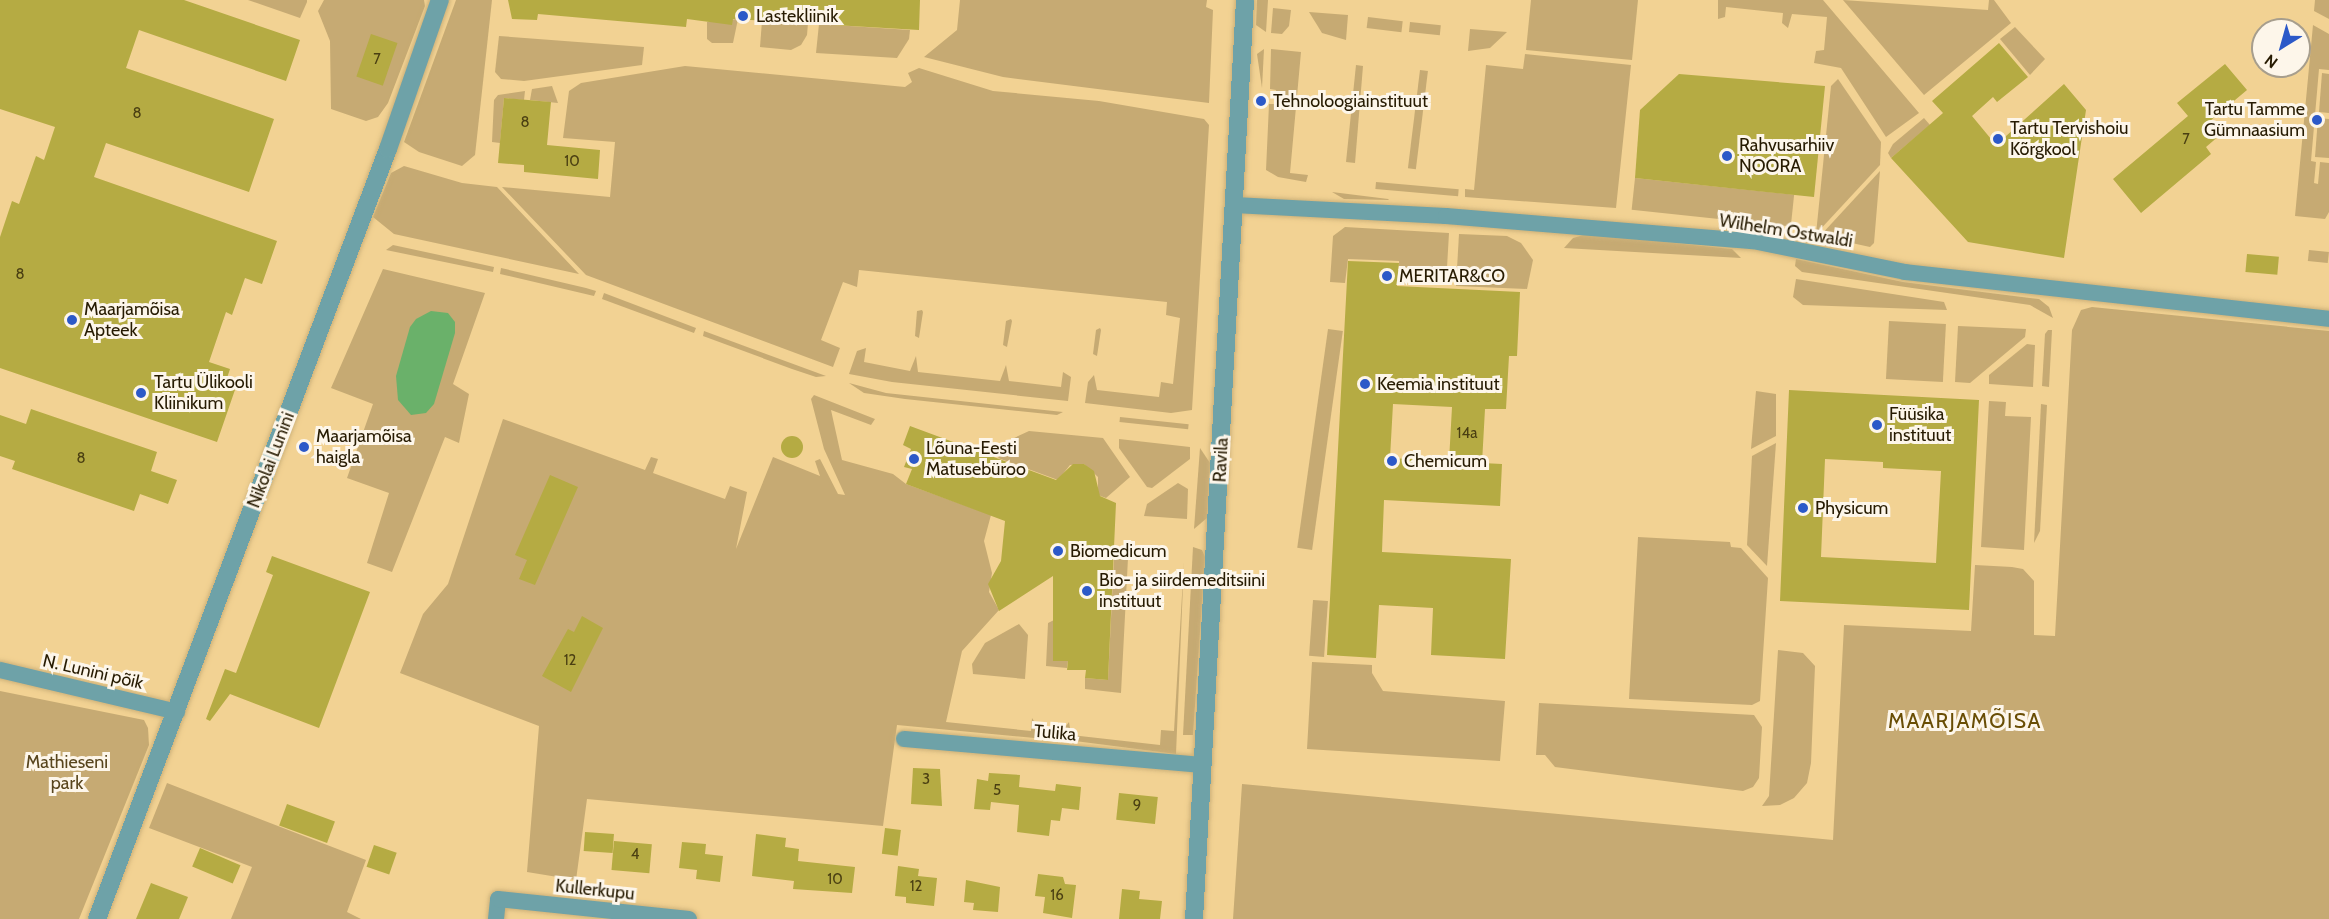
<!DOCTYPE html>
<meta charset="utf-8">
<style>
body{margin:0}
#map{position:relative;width:2329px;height:919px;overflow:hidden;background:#f2d293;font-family:Cabin,sans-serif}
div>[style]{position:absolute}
.green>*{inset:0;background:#c6aa73;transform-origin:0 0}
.water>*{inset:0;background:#6ab16a}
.building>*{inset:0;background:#b5ab43;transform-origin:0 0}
.round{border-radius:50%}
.roads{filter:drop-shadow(0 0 2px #cdb179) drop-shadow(0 0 2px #cdb179)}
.minor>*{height:16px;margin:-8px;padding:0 8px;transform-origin:8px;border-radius:8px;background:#6ea2a8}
.tertiary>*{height:18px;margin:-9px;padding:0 9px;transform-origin:9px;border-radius:9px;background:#6ea2a8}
.dots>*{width:16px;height:16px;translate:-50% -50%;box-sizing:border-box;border:3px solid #fdf6ea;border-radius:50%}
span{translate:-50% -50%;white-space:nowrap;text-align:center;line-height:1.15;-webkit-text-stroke:6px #fdf6ea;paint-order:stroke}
.number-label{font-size:15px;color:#4a3f12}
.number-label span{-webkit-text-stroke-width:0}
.poi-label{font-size:18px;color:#271b02}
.left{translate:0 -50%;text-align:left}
.right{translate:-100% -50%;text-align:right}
.street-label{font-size:18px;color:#271b02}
.park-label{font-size:18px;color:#58451d}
.quarter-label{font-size:21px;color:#694d04;letter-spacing:1.5px}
.north{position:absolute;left:2251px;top:18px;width:60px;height:60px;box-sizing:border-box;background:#fdf6ea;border:2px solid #a79e8d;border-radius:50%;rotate:217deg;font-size:16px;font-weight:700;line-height:24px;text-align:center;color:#271b02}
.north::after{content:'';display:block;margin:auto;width:21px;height:27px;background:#2c59c8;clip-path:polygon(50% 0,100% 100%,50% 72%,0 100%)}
</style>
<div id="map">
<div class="green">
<div style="clip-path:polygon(248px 0,307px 0,307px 2px,300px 18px)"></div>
<div style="clip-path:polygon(324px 0,424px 0,425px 6px,388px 103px,378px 117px,366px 121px,331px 109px,330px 41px,318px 11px)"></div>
<div style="clip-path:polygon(456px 0,492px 0,475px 155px,462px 166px,419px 152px,404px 142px)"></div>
<div style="clip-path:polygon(960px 0,1207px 0,1206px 7px,1213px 10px,1209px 103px,1003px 77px,924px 57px,957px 30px)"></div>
<div style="clip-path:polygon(1257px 0,1268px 0,1266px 32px,1256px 25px)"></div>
<div style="clip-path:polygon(1531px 0,1638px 0,1632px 60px,1526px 50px)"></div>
<div style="clip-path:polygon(1718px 0,1823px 0,1919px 113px,1886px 137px,1841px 68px,1814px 63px,1816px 51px,1824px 50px,1827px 17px,1792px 14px,1788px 28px,1782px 23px,1783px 13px,1726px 7px,1725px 17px,1718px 19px)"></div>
<div style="clip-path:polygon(1843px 0,1988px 10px,1989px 0,1994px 0,2011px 23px,1924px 95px)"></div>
<div style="clip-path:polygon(2315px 0,2329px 0,2329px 19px,2314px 11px)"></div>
<div style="clip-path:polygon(1273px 8px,1291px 10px,1289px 26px,1282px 34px,1271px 33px)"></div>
<div style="clip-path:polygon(1309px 12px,1348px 15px,1346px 40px,1322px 33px)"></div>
<div style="left:1368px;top:17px;width:35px;height:11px;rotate:7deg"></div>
<div style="clip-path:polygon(738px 19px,733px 43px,712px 43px,707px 39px,707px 22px)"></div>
<div style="clip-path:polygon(762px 21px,808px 23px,807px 35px,801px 45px,791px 50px,760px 47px)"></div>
<div style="left:1410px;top:22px;width:31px;height:10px;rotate:6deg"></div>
<div style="clip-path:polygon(819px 24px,910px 30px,909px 39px,897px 58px,816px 53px)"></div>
<div style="clip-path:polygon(2313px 25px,2329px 34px,2329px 70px,2319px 69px,2311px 161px,2316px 162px,2314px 183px,2318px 184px,2320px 162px,2329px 163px,2329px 212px,2325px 219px,2295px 216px)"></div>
<div style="clip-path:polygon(2015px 27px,2045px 59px,2030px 75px,2000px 39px)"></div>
<div style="clip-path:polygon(1470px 29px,1507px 32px,1490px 48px,1468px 51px)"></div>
<div style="clip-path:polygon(499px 36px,644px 47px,642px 65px,524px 81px,501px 79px,495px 72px)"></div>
<div style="clip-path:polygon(1264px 49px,1262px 88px,1257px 54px)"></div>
<div style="clip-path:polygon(1271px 49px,1301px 52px,1290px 173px,1308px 175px,1306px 182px,1278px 177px,1266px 170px,1269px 104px,1274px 104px,1276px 90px,1270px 89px)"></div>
<div style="clip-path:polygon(1525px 54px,1631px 65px,1616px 208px,1465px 197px,1465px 189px,1474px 190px,1486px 65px,1523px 69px)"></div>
<div style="clip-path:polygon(1356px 65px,1363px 66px,1355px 163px,1346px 162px)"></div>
<div style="clip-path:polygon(685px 66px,905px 87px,912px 82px,908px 73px,919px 68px,993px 91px,1099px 101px,1204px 119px,1209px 125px,1192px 410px,1171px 413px,1085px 403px,1088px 382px,1094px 375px,1097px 390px,1159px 397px,1161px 382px,1173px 384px,1180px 318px,1166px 315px,1167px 302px,859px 270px,857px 287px,843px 282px,821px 340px,840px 348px,833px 367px,586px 275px,502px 187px,610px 197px,615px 142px,563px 138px,569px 91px,581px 83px)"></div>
<div style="left:1420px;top:70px;width:8px;height:99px;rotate:7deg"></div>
<div style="clip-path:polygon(2322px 73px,2329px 74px,2329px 113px,2319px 112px)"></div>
<div style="clip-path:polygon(1838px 79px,1881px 142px,1880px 165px,1816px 234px,1831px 86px)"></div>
<div style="clip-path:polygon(552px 86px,558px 103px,530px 100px,532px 89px)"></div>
<div style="clip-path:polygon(525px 91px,524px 100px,504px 98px,500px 143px,492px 142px,494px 100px,498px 95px)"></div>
<div style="clip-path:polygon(1924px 118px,1930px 125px,1891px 158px,1888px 153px,1893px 144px)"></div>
<div style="clip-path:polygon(2318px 118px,2329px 119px,2329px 158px,2315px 157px)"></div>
<div style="clip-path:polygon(404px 166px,462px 183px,497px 187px,579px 274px,394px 234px,373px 217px,391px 173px)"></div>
<div style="clip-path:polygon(1880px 171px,1874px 243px,1870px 247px,1820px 236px)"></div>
<div style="left:1635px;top:178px;width:160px;height:32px;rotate:6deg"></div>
<div style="left:1376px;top:182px;width:83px;height:7px;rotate:5deg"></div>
<div style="clip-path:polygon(1332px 192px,1388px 199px,1389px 200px,1344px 199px)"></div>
<div style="clip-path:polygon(1345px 227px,1449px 233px,1446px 285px,1399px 283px,1399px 261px,1348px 259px,1345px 283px,1330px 282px,1333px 236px)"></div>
<div style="clip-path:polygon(1459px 234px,1507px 236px,1521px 243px,1533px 260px,1527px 289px,1456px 286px)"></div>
<div style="clip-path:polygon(1587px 234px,1732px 249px,1741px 258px,1564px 248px,1573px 238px)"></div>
<div style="clip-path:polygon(393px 245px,444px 256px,494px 267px,493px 272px,386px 250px)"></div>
<div style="left:2309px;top:250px;width:20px;height:11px;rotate:6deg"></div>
<div style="clip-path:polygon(1796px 259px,1903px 282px,2039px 299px,2049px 307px,2053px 318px,2030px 305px,1802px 272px,1795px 266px)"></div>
<div style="clip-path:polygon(501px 268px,586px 288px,596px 291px,594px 296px,500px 274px)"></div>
<div style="clip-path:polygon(383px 269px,485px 293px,453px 384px,469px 394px,459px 443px,445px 437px,392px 572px,367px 563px,389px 493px,347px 478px,373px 404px,331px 388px)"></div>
<div style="clip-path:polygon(1796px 279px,1944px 302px,1947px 310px,1803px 305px,1793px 297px)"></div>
<div style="clip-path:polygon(604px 293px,696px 328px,694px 333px,602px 299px)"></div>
<div style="clip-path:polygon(2092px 307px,2329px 331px,2329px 919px,1233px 919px,1242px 784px,1833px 840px,1844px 625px,1971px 631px,1975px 565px,2012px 567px,2023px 569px,2034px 581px,2034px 635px,2055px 636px,2072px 330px,2081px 310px)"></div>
<div style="clip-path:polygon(922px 310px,923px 312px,919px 338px,915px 336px,917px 311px)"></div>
<div style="clip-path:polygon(1011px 319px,1012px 321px,1007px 347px,1003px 345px,1006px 321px)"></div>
<div style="left:1889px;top:321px;width:57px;height:58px;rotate:3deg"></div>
<div style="clip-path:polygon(1958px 326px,2026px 329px,2025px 337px,1970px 383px,1955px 382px)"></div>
<div style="clip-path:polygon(1100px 328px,1101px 330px,1097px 356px,1093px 354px,1096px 330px)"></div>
<div style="left:1328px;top:329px;width:15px;height:221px;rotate:8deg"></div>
<div style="clip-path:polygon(2048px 330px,2052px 330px,2049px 387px,2042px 386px,2045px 334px)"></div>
<div style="clip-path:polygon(704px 331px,826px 376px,816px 377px,792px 369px,703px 336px)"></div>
<div style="clip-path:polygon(2027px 344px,2035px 345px,2033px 387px,1989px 384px,1989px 375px)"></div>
<div style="clip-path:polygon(866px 348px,864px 362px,910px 371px,916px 356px,918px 372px,1000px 381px,1006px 365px,1009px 381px,1061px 387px,1063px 372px,1071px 377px,1068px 401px,892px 382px,849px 374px,857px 351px)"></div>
<div style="clip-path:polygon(849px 383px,886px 393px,1063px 412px,1057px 415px,905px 399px,864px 393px)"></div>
<div style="clip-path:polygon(1756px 391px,1776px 394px,1776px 436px,1751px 449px)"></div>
<div style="clip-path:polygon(814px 395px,875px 419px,871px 425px,831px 410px,842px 460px,893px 474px,906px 484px,991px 515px,984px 541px,992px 573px,989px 592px,999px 610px,962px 651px,946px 722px,1031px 731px,1032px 718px,1045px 739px,897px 725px,883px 826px,587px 799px,576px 880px,527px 872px,539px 726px,400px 673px,423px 614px,448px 584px,503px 419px,645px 470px,651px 457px,658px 459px,653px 473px,725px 499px,730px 486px,747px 492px,736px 549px,773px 457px,820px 476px,815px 461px,820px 459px,838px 494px,845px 495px,824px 449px,811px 399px)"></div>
<div style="clip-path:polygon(1989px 401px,2006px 402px,2005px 416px,2031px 417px,2024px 550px,1981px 547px)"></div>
<div style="clip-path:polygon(2041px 404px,2047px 405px,2040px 531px,2034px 543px)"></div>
<div style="left:1120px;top:417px;width:69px;height:5px;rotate:6deg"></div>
<div style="clip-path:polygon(1029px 431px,1103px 438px,1130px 477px,1106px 498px,1098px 495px,1098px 477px,1084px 464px,1070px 465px,1058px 480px,998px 458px,1012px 439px)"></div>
<div style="clip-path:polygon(1119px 439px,1190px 447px,1190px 459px,1152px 488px,1147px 487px,1119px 448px)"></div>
<div style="clip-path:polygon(1776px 443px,1767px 566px,1747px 545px,1752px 456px)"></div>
<div style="clip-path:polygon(1200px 448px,1210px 463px,1207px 518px,1194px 529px)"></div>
<div style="clip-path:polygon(1178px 483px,1188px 489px,1187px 519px,1144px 516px,1147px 504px)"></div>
<div style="clip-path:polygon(1638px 537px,1730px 542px,1731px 547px,1741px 548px,1768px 578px,1760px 701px,1752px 705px,1629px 699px)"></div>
<div style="clip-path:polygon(1193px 547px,1202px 550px,1205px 557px,1193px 735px,1183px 735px)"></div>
<div style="clip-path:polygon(1114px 557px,1128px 558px,1121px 693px,1085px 689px,1085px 678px,1108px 680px)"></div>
<div style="clip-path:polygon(1184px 561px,1176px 754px,1067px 740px,1062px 731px,1069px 722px,1071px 735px,1160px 745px,1161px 730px,1174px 731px)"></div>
<div style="left:1313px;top:600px;width:15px;height:56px;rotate:4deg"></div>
<div style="clip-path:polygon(1054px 620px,1053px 660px,1068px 661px,1067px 668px,1046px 666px,1048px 623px)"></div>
<div style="clip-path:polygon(1019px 624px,1028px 635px,1025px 679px,973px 674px,972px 664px,985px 643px)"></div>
<div style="clip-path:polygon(1778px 650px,1803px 653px,1815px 666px,1811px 763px,1807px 783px,1794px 798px,1780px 805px,1762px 806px,1769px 796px)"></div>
<div style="clip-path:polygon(1312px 662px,1372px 665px,1372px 673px,1383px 691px,1505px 701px,1500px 761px,1307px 749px)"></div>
<div style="clip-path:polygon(0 691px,144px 720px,148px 728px,149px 745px,79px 919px,0 919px)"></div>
<div style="clip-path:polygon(1539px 703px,1754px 715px,1762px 727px,1759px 778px,1753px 787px,1743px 791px,1555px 767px,1545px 755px,1536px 755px)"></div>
<div style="clip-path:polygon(167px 783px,366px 860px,347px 912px,361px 919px,231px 919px,252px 867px,149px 828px)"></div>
</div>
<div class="water">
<div style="clip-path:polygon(431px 311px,448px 313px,455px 322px,455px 333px,434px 404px,426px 413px,411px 415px,398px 400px,396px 376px,410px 327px,416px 319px)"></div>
</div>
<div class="building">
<div style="clip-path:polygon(0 0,184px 0,300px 40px,286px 81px,139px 30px,126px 68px,274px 119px,249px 192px,106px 143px,94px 177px,277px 241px,262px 284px,245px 278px,232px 315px,226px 312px,209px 362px,230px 369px,226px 381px,237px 384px,217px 442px,0 368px,0 237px,12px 201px,19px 204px,36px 156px,44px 160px,55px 127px,0 109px)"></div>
<div style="clip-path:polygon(508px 0,920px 0,919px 30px,733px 19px,732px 25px,687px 19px,686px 27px,538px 14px,537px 20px,512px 19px)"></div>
<div style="left:371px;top:34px;width:28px;height:45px;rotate:19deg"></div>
<div style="clip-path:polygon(1999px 43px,2028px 77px,1997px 102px,1993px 97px,1972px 116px,1996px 145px,2064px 84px,2086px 110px,2064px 258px,1968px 242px,1891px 158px,1943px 113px,1932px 101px)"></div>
<div style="clip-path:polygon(2225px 64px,2247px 90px,2210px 121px,2220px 135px,2206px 147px,2211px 154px,2141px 213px,2113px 179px,2188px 116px,2177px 103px)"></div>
<div style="clip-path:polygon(1679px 74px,1825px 86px,1814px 197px,1635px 178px,1640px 110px)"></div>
<div style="clip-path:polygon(504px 98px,551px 102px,547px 145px,600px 150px,598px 179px,524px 172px,524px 165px,498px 163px)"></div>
<div style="left:2247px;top:254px;width:32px;height:18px;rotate:5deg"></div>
<div style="clip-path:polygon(evenodd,1348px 261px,1399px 263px,1397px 286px,1520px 292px,1517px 356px,1509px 356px,1506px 409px,1485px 409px,1482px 463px,1502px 464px,1500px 506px,1384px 500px,1382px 552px,1511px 559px,1505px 659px,1431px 655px,1433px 608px,1379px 605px,1376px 658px,1327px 655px,1348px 261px,1393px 404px,1452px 407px,1449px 461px,1390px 458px,1393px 404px)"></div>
<div style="clip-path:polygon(evenodd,1789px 390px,1979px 400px,1969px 610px,1780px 601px,1789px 390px,1825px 459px,1883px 462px,1883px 468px,1941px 471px,1936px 563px,1821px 557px,1825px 459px)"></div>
<div style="clip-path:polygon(31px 409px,157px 452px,151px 471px,177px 480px,168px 504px,140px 494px,134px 511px,12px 469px,15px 461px,0 456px,0 415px,26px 424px)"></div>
<div style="clip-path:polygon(910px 426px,1056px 480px,1073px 464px,1084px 464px,1094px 471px,1100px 496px,1116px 503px,1108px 680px,1085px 678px,1086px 670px,1067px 670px,1068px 661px,1053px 661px,1053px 576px,999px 611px,988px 584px,1001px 561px,1005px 521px,906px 484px,912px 469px,904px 467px,911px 449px,903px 445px)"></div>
<div class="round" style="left:781px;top:436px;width:22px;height:22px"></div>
<div style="clip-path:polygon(550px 475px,578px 487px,535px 585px,519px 579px,527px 560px,515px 555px)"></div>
<div style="clip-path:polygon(272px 556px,370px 592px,319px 728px,230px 694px,210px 721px,206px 719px,225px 669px,236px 673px,273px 575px,266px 572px)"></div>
<div style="clip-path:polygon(582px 616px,603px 628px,571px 692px,542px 676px,568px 629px,574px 632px)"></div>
<div style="clip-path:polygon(913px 768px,940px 769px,942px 806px,911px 804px)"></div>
<div style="clip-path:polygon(989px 773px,1020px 775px,1019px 787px,1055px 791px,1056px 784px,1081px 787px,1079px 810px,1062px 808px,1060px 821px,1051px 820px,1049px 836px,1017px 832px,1019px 805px,991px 802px,990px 810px,974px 809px,977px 779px,988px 781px)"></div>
<div style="left:1119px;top:793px;width:39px;height:27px;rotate:6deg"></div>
<div style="left:287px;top:804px;width:51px;height:23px;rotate:20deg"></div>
<div style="left:885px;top:828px;width:16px;height:26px;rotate:7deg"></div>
<div style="left:585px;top:832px;width:29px;height:19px;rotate:4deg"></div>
<div style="clip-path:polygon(756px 834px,786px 838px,785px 847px,799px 849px,798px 861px,855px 867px,852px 893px,793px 889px,794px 881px,752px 876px)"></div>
<div style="left:614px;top:841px;width:38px;height:29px;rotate:5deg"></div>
<div style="clip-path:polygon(682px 842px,706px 844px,705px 854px,723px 856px,720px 882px,696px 879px,697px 870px,679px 868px)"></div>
<div style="left:374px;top:845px;width:24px;height:23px;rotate:19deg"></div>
<div style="left:200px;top:848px;width:44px;height:20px;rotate:23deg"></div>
<div style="clip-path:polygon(898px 866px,919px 869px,918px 876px,937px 878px,934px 906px,906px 903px,906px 897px,895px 896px)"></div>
<div style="clip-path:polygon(1038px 874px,1063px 877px,1065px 884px,1076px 885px,1072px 918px,1043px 913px,1045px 897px,1035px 896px)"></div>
<div style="clip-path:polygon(966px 880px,1000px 887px,998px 912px,973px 910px,974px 903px,964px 902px)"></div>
<div style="clip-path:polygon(151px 883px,188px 897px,179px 919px,136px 919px)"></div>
<div style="clip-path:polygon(1122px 889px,1140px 891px,1139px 899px,1162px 901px,1160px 919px,1119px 919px)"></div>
</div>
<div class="roads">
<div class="minor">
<div style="left:1234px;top:205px;width:212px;rotate:3deg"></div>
<div style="left:1446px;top:216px;width:308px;rotate:4.7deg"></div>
<div style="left:1753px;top:241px;width:155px;rotate:11.5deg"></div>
<div style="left:1905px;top:272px;width:427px;rotate:6.3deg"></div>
<div style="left:0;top:670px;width:182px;rotate:13.3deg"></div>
<div style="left:904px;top:739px;width:300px;rotate:5deg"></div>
<div style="left:496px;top:919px;width:20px;rotate:-84deg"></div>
<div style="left:498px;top:899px;width:192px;rotate:6deg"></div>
</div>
<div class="tertiary">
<div style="left:97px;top:919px;width:823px;rotate:-69.3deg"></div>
<div style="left:388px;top:149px;width:158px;rotate:-70.8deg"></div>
<div style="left:1194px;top:919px;width:920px;rotate:-86.82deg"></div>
</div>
</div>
<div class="dots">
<div style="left:743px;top:16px;background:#2c59c8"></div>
<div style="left:1261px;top:101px;background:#2c59c8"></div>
<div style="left:2317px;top:120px;background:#2c59c8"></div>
<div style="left:1998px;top:139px;background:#2c59c8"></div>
<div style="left:1727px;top:156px;background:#2c59c8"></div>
<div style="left:1387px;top:276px;background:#2c59c8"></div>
<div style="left:72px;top:320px;background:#2c59c8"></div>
<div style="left:1365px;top:384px;background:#2c59c8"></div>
<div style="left:141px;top:393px;background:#2c59c8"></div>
<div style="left:1877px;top:425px;background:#2c59c8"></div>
<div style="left:304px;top:447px;background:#2c59c8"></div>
<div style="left:914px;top:459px;background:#2c59c8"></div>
<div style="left:1392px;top:461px;background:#2c59c8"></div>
<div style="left:1803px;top:508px;background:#2c59c8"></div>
<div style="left:1058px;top:551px;background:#2c59c8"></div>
<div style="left:1087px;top:591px;background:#2c59c8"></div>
</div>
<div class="number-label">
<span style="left:377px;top:60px">7</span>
<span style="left:137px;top:114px">8</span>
<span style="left:525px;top:123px">8</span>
<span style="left:2186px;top:140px">7</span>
<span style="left:572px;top:162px">10</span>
<span style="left:20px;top:275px">8</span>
<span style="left:1467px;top:434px">14a</span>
<span style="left:81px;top:459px">8</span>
<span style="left:570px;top:661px">12</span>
<span style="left:926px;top:780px">3</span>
<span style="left:997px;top:791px">5</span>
<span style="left:1137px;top:806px">9</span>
<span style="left:635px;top:855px">4</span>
<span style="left:835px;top:880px">10</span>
<span style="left:916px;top:887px">12</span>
<span style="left:1057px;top:896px">16</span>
</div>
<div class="poi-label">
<span class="left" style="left:756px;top:16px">Lastekliinik</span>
<span class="left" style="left:1273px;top:101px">Tehnoloogiainstituut</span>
<span class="right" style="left:2305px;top:120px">Tartu Tamme<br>Gümnaasium</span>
<span class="left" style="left:2010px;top:139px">Tartu Tervishoiu<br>Kõrgkool</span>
<span class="left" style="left:1739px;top:156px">Rahvusarhiiv<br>NOORA</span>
<span class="left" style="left:1399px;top:276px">MERITAR&amp;CO</span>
<span class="left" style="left:84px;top:320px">Maarjamõisa<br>Apteek</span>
<span class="left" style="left:154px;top:393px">Tartu Ülikooli<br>Kliinikum</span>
<span class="left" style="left:1377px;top:384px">Keemia instituut</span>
<span class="left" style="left:1889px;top:425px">Füüsika<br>instituut</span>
<span class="left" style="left:316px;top:447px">Maarjamõisa<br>haigla</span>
<span class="left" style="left:926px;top:459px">Lõuna-Eesti<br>Matusebüroo</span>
<span class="left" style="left:1404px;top:461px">Chemicum</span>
<span class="left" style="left:1815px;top:508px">Physicum</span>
<span class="left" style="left:1070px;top:551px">Biomedicum</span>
<span class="left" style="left:1099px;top:591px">Bio- ja siirdemeditsiini<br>instituut</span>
</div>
<div class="street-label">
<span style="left:1786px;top:231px;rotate:9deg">Wilhelm Ostwaldi</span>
<span style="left:271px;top:460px;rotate:-69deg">Nikolai Lunini</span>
<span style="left:1221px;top:460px;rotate:-87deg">Ravila</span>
<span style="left:93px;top:672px;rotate:13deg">N. Lunini põik</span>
<span style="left:1055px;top:733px;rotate:5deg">Tulika</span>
<span style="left:595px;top:890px;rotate:6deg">Kullerkupu</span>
</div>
<div class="park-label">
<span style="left:67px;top:773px">Mathieseni<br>park</span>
</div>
<div class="quarter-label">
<span style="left:1965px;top:721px">MAARJAMÕISA</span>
</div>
<div class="north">N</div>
</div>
